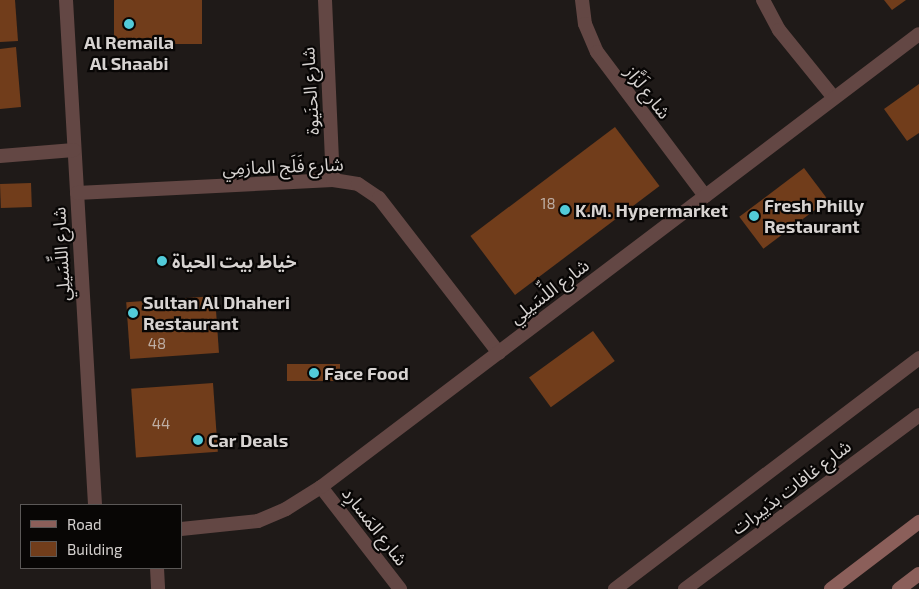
<!DOCTYPE html>
<meta charset="utf-8">
<style>
body{margin:0}
#map{position:relative;width:919px;height:589px;overflow:hidden;background:#1f1a18;font-family:"Exo 2","Noto Sans Arabic",sans-serif}
div>[style]{position:absolute}
.building>*{inset:0;background:#713d1b;transform-origin:0 0}
.minor>*{height:14px;margin:-7px;padding:0 7px;transform-origin:7px;border-radius:7px;background:#634744}
.secondary>*{height:14px;margin:-7px;padding:0 7px;transform-origin:7px;border-radius:7px;background:#8b5f5a}
.dots>*{width:14px;height:14px;translate:-50% -50%;box-sizing:border-box;border:2px solid #080605;border-radius:50%}
span{translate:-50% -50%;white-space:nowrap;text-align:center;line-height:1.15;-webkit-text-stroke:4.5px #080605;paint-order:stroke}
.number-label{font-size:15px;color:#beaea4}
.number-label span{-webkit-text-stroke-width:0}
.poi-label{font-size:18px;color:#d7d3d1;font-weight:700}
.left{translate:0 -50%;text-align:left}
.street-label{font-size:18px;color:#d7d3d1}
.legend{position:absolute;left:20px;top:504px;width:162px;height:65px;box-sizing:border-box;background:#080605;border:1px solid #5b5857;margin:0;padding:6px 9px;list-style:none;font-size:15px;color:#d7d3d1}
.legend li{display:flex;align-items:center;gap:10px;height:25px}
.legend b{width:25px;border:1px solid #5b5857}
</style>
<div id="map">
<div class="building">
<div style="clip-path:polygon(0 0,15px 0,18px 41px,0 42px)"></div>
<div style="left:114px;top:0;width:88px;height:44px"></div>
<div style="clip-path:polygon(884px 0,906px 0,892px 10px)"></div>
<div style="clip-path:polygon(16px 47px,21px 107px,0 109px,0 49px)"></div>
<div style="clip-path:polygon(919px 84px,919px 133px,907px 141px,884px 109px)"></div>
<div style="left:615px;top:127px;width:74px;height:181px;rotate:53deg"></div>
<div style="left:804px;top:168px;width:40px;height:81px;rotate:53deg"></div>
<div style="left:31px;top:183px;width:24px;height:31px;rotate:88deg"></div>
<div style="left:215px;top:296px;width:57px;height:89px;rotate:86deg"></div>
<div style="left:593px;top:331px;width:37px;height:79px;rotate:54deg"></div>
<div style="left:340px;top:364px;width:17px;height:53px;rotate:90deg"></div>
<div style="left:213px;top:383px;width:69px;height:82px;rotate:86deg"></div>
</div>
<div class="minor">
<div style="left:66px;top:0;width:506px;rotate:86.71deg"></div>
<div style="left:325px;top:0;width:180px;rotate:87.5deg"></div>
<div style="left:582px;top:0;width:24px;rotate:83deg"></div>
<div style="left:585px;top:24px;width:30px;rotate:67deg"></div>
<div style="left:597px;top:52px;width:180px;rotate:53.1deg"></div>
<div style="left:763px;top:0;width:34px;rotate:62deg"></div>
<div style="left:779px;top:30px;width:87px;rotate:51deg"></div>
<div style="left:0;top:156px;width:74px;rotate:-4.6deg"></div>
<div style="left:77px;top:193px;width:256px;rotate:-2.9deg"></div>
<div style="left:333px;top:180px;width:25px;rotate:9deg"></div>
<div style="left:358px;top:184px;width:25px;rotate:34deg"></div>
<div style="left:379px;top:198px;width:196px;rotate:52.3deg"></div>
<div style="left:321px;top:487px;width:129px;rotate:52.2deg"></div>
<div style="left:181px;top:529px;width:77px;rotate:-5.9deg"></div>
<div style="left:258px;top:521px;width:30px;rotate:-23deg"></div>
<div style="left:286px;top:509px;width:41px;rotate:-32.2deg"></div>
<div style="left:321px;top:487px;width:750px;rotate:-37.14deg"></div>
<div style="left:157px;top:568px;width:21px;rotate:87deg"></div>
<div style="left:615px;top:589px;width:382px;rotate:-37.2deg"></div>
<div style="left:685px;top:589px;width:292px;rotate:-36.6deg"></div>
</div>
<div class="secondary">
<div style="left:831px;top:589px;width:111px;rotate:-37.3deg"></div>
<div style="left:899px;top:589px;width:25px;rotate:-37deg"></div>
</div>
<div class="dots">
<div style="left:129px;top:24px;background:#52cbd9"></div>
<div style="left:565px;top:210px;background:#52cbd9"></div>
<div style="left:754px;top:216px;background:#52cbd9"></div>
<div style="left:162px;top:261px;background:#52cbd9"></div>
<div style="left:133px;top:313px;background:#52cbd9"></div>
<div style="left:314px;top:373px;background:#52cbd9"></div>
<div style="left:198px;top:440px;background:#52cbd9"></div>
</div>
<div class="number-label">
<span style="left:548px;top:204px">18</span>
<span style="left:157px;top:344px">48</span>
<span style="left:161px;top:424px">44</span>
</div>
<div class="poi-label">
<span style="left:129px;top:53px">Al Remaila<br>Al Shaabi</span>
<span class="left" style="left:764px;top:216px">Fresh Philly<br>Restaurant</span>
<span class="left" style="left:575px;top:210px">K.M. Hypermarket</span>
<span class="left" style="left:172px;top:261px">خياط بيت الحياة</span>
<span class="left" style="left:143px;top:313px">Sultan Al Dhaheri<br>Restaurant</span>
<span class="left" style="left:324px;top:373px">Face Food</span>
<span class="left" style="left:208px;top:440px">Car Deals</span>
</div>
<div class="street-label">
<span style="left:310px;top:91px;rotate:-93deg">شارع الحنَيوة</span>
<span style="left:648px;top:92px;rotate:52deg">شارع لَزَّاز</span>
<span style="left:283px;top:166px;rotate:-2deg">شارع فَلَج المازمِي</span>
<span style="left:61px;top:254px;rotate:-93deg">شارع اللِّسَيلِي</span>
<span style="left:549px;top:291px;rotate:-37deg">شارع اللِّسَيلِي</span>
<span style="left:791px;top:487px;rotate:-37deg">شارع غافات بدَييرات</span>
<span style="left:375px;top:526px;rotate:52deg">شارع المَسارِد</span>
</div>
<ul class="legend">
<li><b style="height:6px;background:#8b5f5a"></b>Road</li>
<li><b style="height:14px;background:#713d1b"></b>Building</li>
</ul>
</div>
